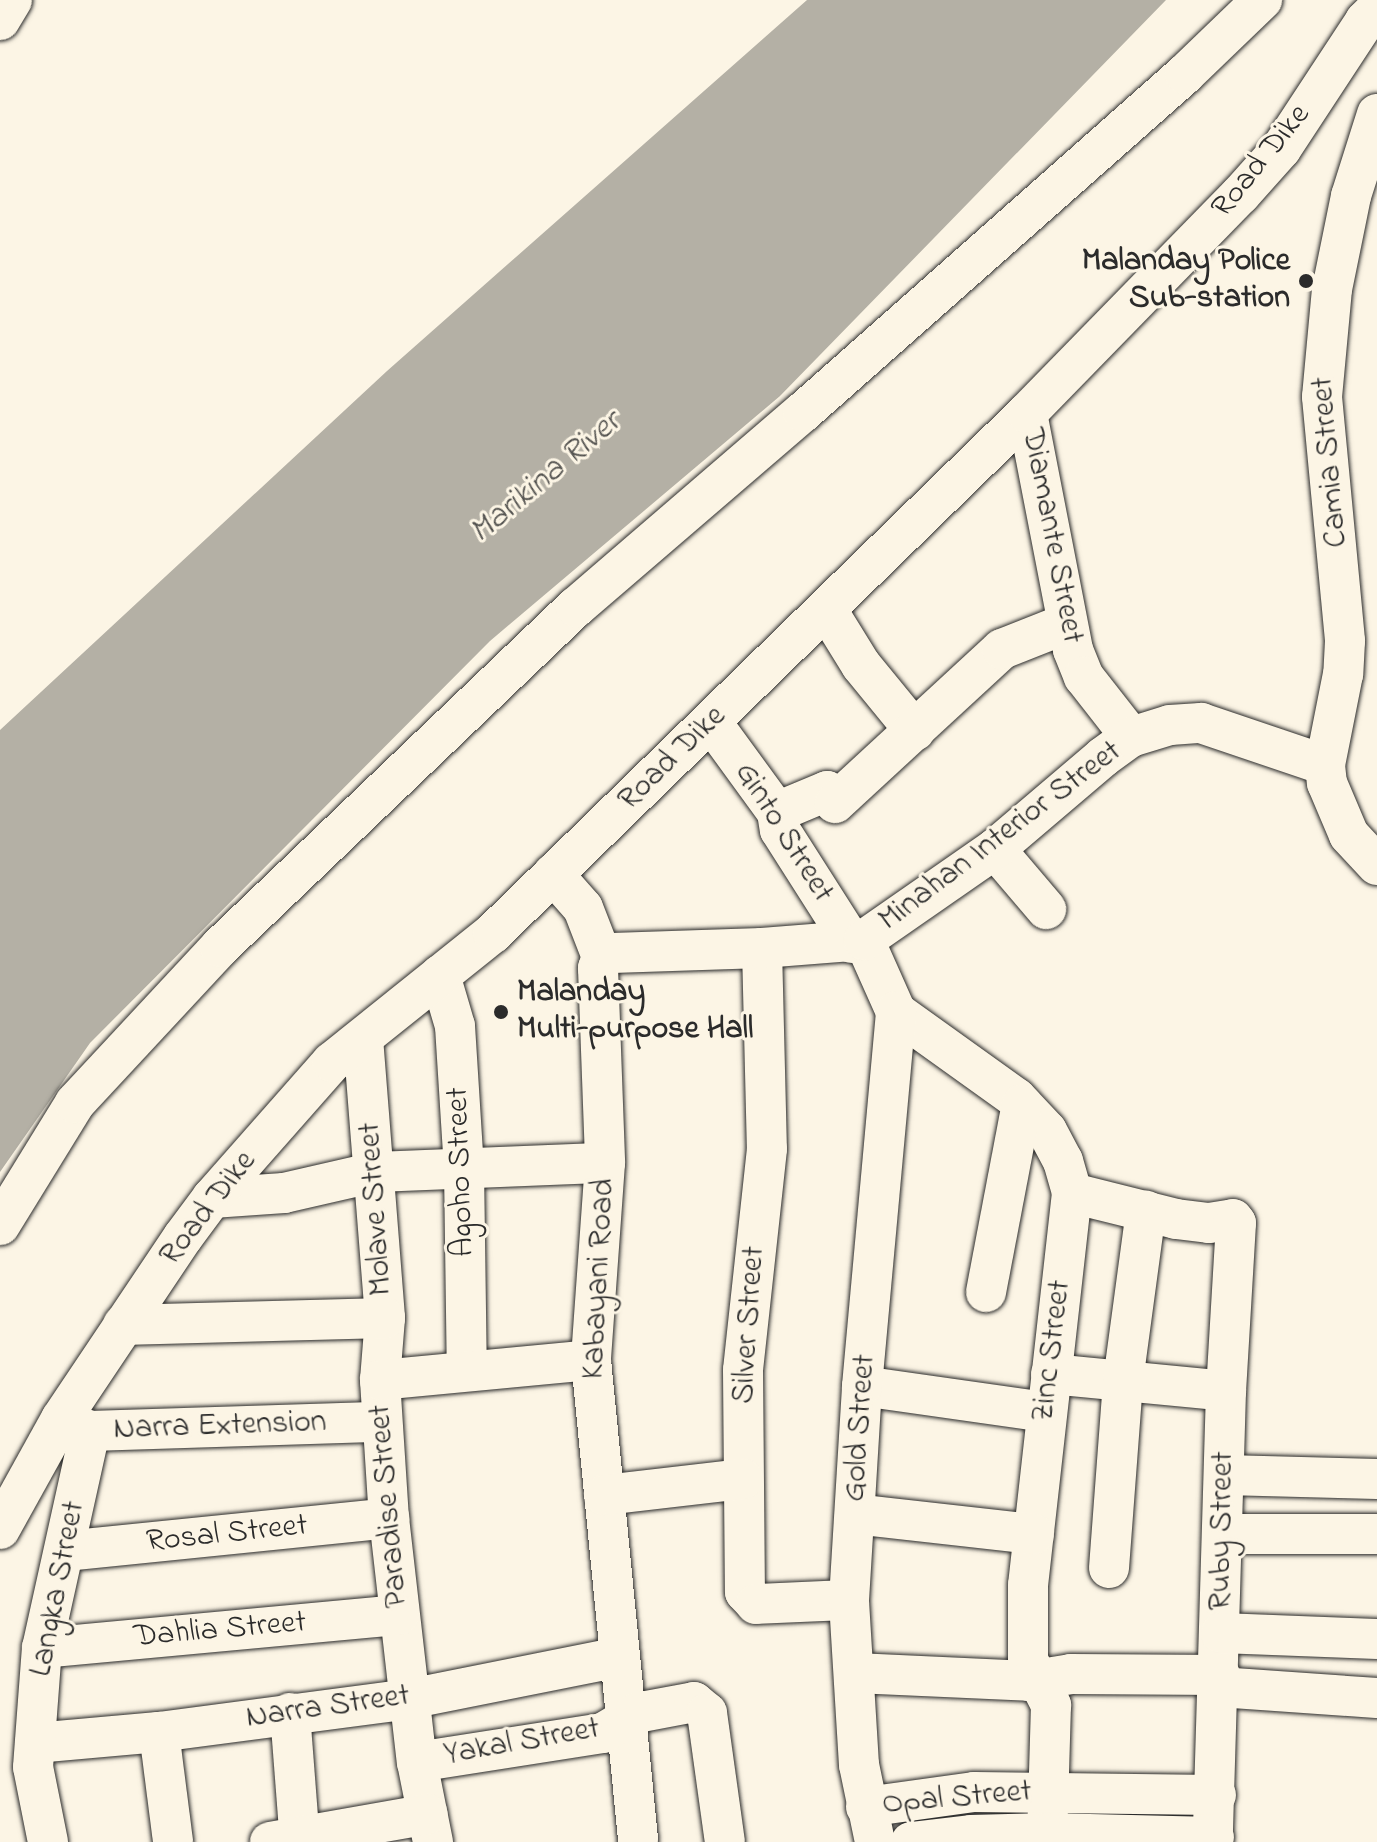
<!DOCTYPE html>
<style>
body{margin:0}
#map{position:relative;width:1377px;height:1842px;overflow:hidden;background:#fcf5e5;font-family:"Indie Flower",sans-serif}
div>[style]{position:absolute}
.water>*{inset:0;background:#b4b0a5}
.roads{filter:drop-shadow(0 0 2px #2b2b2b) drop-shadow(0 0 2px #2b2b2b)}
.street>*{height:40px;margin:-20px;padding:0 20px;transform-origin:20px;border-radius:20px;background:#fcf5e5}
.dots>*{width:22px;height:22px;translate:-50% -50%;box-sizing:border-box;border:4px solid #fcf5e5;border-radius:50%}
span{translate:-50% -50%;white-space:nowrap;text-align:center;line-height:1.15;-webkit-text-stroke:6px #fcf5e5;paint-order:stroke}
.street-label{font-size:32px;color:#2b2b2b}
.poi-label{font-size:32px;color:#2b2b2b;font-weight:700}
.right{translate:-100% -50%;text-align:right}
.left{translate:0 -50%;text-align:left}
.water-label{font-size:34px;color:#545350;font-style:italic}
</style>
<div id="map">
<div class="water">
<div style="clip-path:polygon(807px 0,1166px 0,780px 396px,490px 641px,90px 1043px,0 1172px,0 730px,387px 371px)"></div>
</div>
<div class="roads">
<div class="street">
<div style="left:0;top:20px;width:23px;rotate:-59deg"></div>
<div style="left:1377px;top:114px;width:86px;rotate:107.6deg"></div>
<div style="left:1351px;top:196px;width:95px;rotate:101.5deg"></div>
<div style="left:1332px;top:289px;width:108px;rotate:95.3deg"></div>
<div style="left:1322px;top:397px;width:245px;rotate:84.6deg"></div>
<div style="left:1345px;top:641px;width:33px;rotate:93deg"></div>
<div style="left:1343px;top:674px;width:93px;rotate:101.2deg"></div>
<div style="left:1325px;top:765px;width:18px;rotate:84deg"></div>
<div style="left:1327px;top:783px;width:56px;rotate:67.1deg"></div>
<div style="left:1349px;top:835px;width:41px;rotate:47deg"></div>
<div style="left:1027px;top:413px;width:241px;rotate:79deg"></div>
<div style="left:1073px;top:650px;width:29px;rotate:68deg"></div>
<div style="left:1084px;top:677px;width:76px;rotate:51.9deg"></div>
<div style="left:827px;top:610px;width:65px;rotate:58.3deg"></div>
<div style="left:861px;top:665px;width:85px;rotate:50.7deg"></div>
<div style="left:712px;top:723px;width:110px;rotate:53.9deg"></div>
<div style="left:777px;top:812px;width:18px;rotate:81deg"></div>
<div style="left:780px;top:830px;width:134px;rotate:57.5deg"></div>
<div style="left:777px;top:812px;width:54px;rotate:-22.8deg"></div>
<div style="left:827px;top:791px;width:14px;rotate:56deg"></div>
<div style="left:835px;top:803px;width:227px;rotate:-42.7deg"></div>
<div style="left:1002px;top:649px;width:68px;rotate:-21.6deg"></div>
<div style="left:995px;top:849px;width:79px;rotate:49.6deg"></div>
<div style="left:553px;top:874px;width:45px;rotate:48.6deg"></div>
<div style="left:583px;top:908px;width:53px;rotate:68.8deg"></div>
<div style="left:602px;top:957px;width:12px;rotate:110deg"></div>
<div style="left:598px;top:968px;width:195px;rotate:87.9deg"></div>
<div style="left:605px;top:1163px;width:197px;rotate:94.1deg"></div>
<div style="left:591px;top:1360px;width:484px;rotate:84.4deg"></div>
<div style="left:864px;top:940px;width:79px;rotate:66deg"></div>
<div style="left:896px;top:1012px;width:148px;rotate:35.6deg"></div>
<div style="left:1016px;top:1098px;width:45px;rotate:46.8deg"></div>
<div style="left:1047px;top:1131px;width:34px;rotate:62deg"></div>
<div style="left:1063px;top:1161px;width:33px;rotate:74deg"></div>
<div style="left:1072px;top:1193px;width:394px;rotate:96.4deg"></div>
<div style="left:1028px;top:1585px;width:75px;rotate:90deg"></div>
<div style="left:1028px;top:1660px;width:51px;rotate:62.9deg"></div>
<div style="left:1051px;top:1705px;width:137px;rotate:91.7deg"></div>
<div style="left:762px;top:948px;width:201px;rotate:88.6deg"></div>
<div style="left:767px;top:1149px;width:222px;rotate:96.2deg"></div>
<div style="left:743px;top:1370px;width:222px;rotate:89.5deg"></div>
<div style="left:745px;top:1592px;width:16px;rotate:47deg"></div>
<div style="left:756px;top:1604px;width:93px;rotate:-2.5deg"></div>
<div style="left:602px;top:957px;width:11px;rotate:-22deg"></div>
<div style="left:612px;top:953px;width:150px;rotate:-1.9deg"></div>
<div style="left:762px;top:948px;width:102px;rotate:-4.5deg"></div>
<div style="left:864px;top:940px;width:160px;rotate:-34.8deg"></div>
<div style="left:995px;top:849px;width:142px;rotate:-40.4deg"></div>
<div style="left:1103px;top:757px;width:34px;rotate:-36deg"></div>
<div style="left:1131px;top:737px;width:41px;rotate:-17.1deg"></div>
<div style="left:1170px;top:725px;width:31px;rotate:-4deg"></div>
<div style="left:1201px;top:723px;width:131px;rotate:18.7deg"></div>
<div style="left:440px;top:975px;width:53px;rotate:73.6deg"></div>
<div style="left:455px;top:1026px;width:142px;rotate:86.4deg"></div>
<div style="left:464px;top:1168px;width:203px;rotate:89.2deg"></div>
<div style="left:363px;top:1038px;width:281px;rotate:85.5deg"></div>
<div style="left:385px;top:1318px;width:62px;rotate:94.6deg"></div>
<div style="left:380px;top:1380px;width:138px;rotate:86.3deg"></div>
<div style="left:389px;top:1518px;width:246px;rotate:83.5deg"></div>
<div style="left:417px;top:1762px;width:82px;rotate:78.7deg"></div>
<div style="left:1072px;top:1193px;width:107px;rotate:14deg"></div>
<div style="left:1176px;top:1219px;width:33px;rotate:7deg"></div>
<div style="left:1209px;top:1223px;width:24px;rotate:-9deg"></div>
<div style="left:1233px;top:1219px;width:5px;rotate:53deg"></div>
<div style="left:1236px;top:1223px;width:168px;rotate:93.4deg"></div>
<div style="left:1226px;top:1391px;width:451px;rotate:91.7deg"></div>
<div style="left:212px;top:1198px;width:72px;rotate:-4deg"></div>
<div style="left:284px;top:1193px;width:94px;rotate:-12.9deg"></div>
<div style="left:376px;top:1172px;width:229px;rotate:-2.3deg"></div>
<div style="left:0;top:1225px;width:143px;rotate:-58.4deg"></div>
<div style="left:75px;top:1103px;width:213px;rotate:-47.1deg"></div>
<div style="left:220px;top:947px;width:492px;rotate:-43.7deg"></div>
<div style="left:576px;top:607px;width:299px;rotate:-40.7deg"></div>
<div style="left:803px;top:412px;width:510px;rotate:-41.5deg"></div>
<div style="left:1185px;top:74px;width:107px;rotate:-43.9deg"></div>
<div style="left:986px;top:1292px;width:191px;rotate:-79.2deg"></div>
<div style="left:123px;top:1325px;width:262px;rotate:-1.5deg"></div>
<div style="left:1051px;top:1374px;width:176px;rotate:5.5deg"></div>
<div style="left:380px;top:1380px;width:212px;rotate:-5.4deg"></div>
<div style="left:862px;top:1386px;width:185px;rotate:8.1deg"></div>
<div style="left:67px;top:1422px;width:25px;rotate:21deg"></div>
<div style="left:90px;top:1431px;width:291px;rotate:-1.8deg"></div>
<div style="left:1225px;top:1475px;width:152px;rotate:1.5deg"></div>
<div style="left:604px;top:1495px;width:140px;rotate:-6.6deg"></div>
<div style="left:855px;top:1514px;width:180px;rotate:6.4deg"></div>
<div style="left:0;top:1529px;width:126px;rotate:-61deg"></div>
<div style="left:61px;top:1419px;width:219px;rotate:-56.2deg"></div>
<div style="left:183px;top:1237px;width:49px;rotate:-53.4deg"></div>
<div style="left:212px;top:1198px;width:181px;rotate:-48.6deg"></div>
<div style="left:332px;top:1062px;width:206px;rotate:-38.7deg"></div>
<div style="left:493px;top:933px;width:745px;rotate:-44.24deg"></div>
<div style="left:1027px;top:413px;width:305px;rotate:-45.7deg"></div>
<div style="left:1240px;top:195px;width:62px;rotate:-48.3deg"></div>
<div style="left:1281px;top:149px;width:153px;rotate:-56.7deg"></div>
<div style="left:1365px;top:21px;width:17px;rotate:-45deg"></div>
<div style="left:1223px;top:1534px;width:154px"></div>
<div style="left:65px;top:1551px;width:326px;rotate:-5.8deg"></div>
<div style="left:1109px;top:1568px;width:188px;rotate:-85.7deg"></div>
<div style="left:1123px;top:1381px;width:172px;rotate:-82.3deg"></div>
<div style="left:1221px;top:1633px;width:156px;rotate:2.2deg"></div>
<div style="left:42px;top:1648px;width:358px;rotate:-5.3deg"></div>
<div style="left:855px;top:1673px;width:174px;rotate:2.6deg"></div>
<div style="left:1029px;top:1681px;width:43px;rotate:-9.5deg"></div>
<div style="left:1071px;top:1674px;width:149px;rotate:0.4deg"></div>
<div style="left:1219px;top:1687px;width:158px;rotate:4deg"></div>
<div style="left:290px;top:1713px;width:129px;rotate:85.6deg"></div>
<div style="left:159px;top:1732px;width:111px;rotate:82.7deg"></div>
<div style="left:35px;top:1743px;width:124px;rotate:-5.1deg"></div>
<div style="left:159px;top:1732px;width:252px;rotate:-7.5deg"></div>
<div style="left:409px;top:1699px;width:214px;rotate:-11.3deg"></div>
<div style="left:417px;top:1762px;width:188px;rotate:-8.9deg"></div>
<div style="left:603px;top:1733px;width:39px;rotate:-31deg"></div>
<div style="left:636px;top:1713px;width:59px;rotate:-10.7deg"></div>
<div style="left:694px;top:1702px;width:17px;rotate:40deg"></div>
<div style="left:707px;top:1713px;width:130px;rotate:82.1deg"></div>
<div style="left:866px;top:1807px;width:109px;rotate:-7.9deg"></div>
<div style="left:974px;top:1792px;width:242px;rotate:0.7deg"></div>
<div style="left:48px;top:1842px;width:76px;rotate:-101.3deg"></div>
<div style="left:33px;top:1767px;width:119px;rotate:-85.7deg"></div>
<div style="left:42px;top:1648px;width:222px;rotate:-77.5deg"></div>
<div style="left:270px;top:1842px;width:160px;rotate:-10deg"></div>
<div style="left:875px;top:1842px;width:79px;rotate:-101.7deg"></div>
<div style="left:859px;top:1765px;width:165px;rotate:-93.5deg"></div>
<div style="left:849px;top:1600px;width:214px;rotate:-86.5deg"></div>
<div style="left:862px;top:1386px;width:376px;rotate:-84.8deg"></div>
<div style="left:911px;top:1842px;width:60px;rotate:-6.7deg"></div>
<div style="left:971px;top:1835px;width:76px;rotate:-1.5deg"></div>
<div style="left:1047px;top:1833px;width:167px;rotate:1.4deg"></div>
</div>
</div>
<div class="dots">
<div style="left:1306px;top:281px;background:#2b2b2b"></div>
<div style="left:501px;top:1012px;background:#2b2b2b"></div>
</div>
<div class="street-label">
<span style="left:1262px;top:162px;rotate:-51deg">Road Dike</span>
<span style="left:1331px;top:462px;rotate:-95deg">Camia Street</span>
<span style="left:1051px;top:536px;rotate:79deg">Diamante Street</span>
<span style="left:673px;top:759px;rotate:-44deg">Road Dike</span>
<span style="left:783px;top:833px;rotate:58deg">Ginto Street</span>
<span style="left:1001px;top:837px;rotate:-37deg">Minahan Interior Street</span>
<span style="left:462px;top:1172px;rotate:-92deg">Agoho Street</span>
<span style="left:209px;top:1209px;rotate:-52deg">Road Dike</span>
<span style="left:377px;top:1209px;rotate:-94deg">Molave Street</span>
<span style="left:600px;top:1279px;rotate:-87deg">Kabayani Road</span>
<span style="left:750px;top:1325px;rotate:-86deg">Silver Street</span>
<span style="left:1053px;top:1351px;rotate:-83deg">Zinc Street</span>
<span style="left:220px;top:1427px;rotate:-2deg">Narra Extension</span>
<span style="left:861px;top:1428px;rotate:-86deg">Gold Street</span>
<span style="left:390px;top:1506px;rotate:-95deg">Paradise Street</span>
<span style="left:1223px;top:1531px;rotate:-89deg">Ruby Street</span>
<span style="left:227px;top:1535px;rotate:-6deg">Rosal Street</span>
<span style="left:59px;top:1589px;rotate:-79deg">Langka Street</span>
<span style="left:220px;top:1631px;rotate:-5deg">Dahlia Street</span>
<span style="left:328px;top:1708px;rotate:-8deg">Narra Street</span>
<span style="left:522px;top:1743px;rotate:-10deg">Yakal Street</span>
<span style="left:957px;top:1799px;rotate:-5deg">Opal Street</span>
</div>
<div class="poi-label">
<span class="right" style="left:1290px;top:281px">Malanday Police<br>Sub-station</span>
<span class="left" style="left:517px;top:1012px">Malanday<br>Multi-purpose Hall</span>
</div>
<div class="water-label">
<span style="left:546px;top:478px;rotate:-40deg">Marikina River</span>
</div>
</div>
